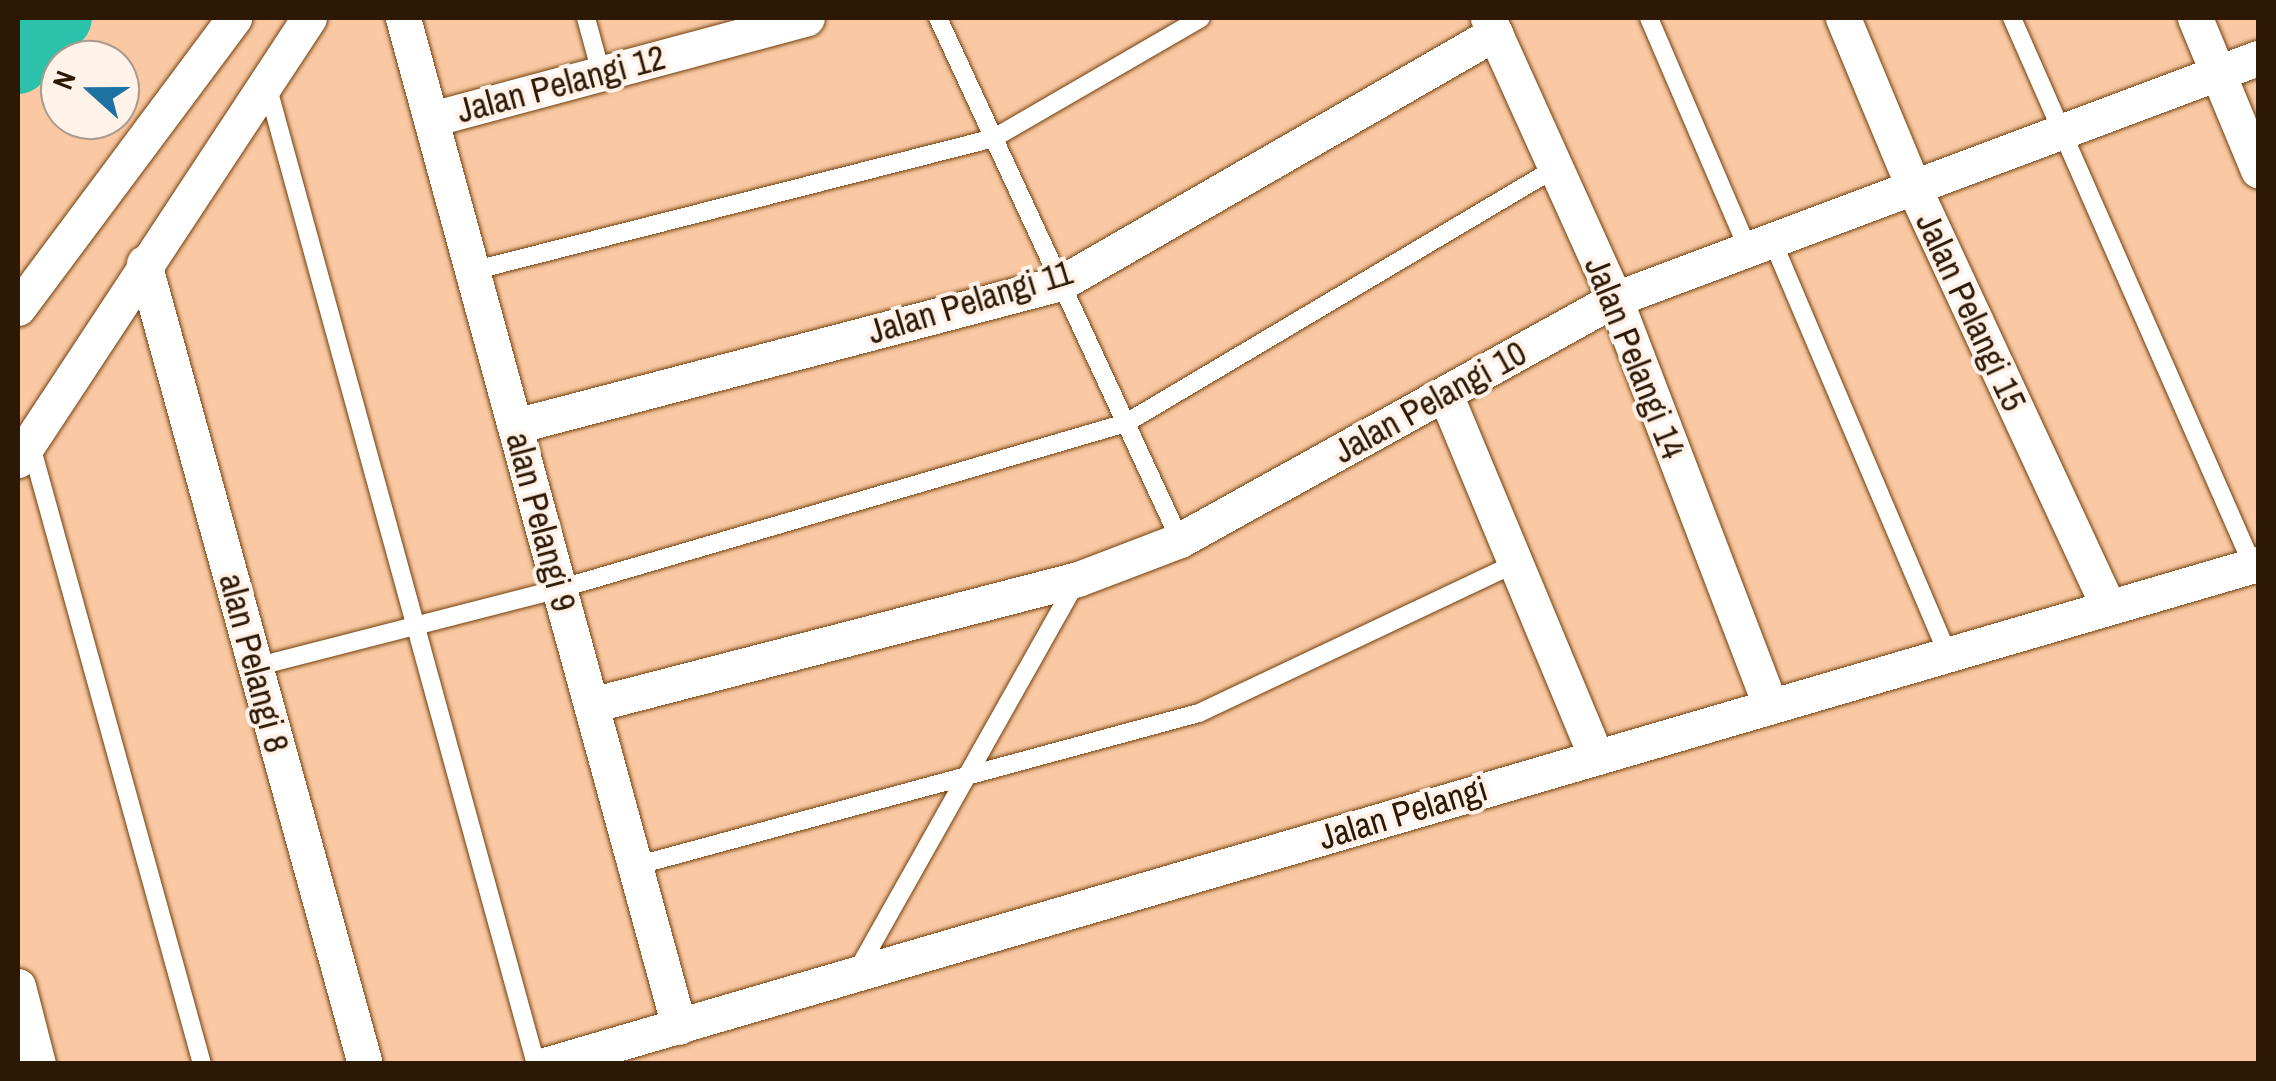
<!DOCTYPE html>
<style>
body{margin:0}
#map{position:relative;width:2276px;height:1081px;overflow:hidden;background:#fac9a3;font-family:"Archivo Narrow",sans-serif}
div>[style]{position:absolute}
.river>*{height:62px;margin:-31px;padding:0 31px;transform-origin:31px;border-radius:31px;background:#2cc1aa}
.roads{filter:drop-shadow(0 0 2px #723f0b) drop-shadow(0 0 2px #723f0b)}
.lane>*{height:18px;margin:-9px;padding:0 9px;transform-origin:9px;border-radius:9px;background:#fff}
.street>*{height:35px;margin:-17.5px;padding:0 17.5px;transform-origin:17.5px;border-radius:17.5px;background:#fff}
span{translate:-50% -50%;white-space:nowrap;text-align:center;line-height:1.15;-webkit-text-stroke:8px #fff2e9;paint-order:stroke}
.street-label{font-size:35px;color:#2d1805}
.frame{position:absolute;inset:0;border:20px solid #2d1805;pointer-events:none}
.north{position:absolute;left:40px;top:40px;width:100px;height:100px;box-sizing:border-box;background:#fff2e9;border:2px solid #ab9b8e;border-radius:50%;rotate:291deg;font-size:28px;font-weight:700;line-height:40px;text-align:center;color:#2d1805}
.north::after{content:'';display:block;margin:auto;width:35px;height:45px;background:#1d72a2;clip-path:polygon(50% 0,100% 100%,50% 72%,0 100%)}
</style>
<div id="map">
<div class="river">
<div style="left:18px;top:63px;width:62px;rotate:-46.3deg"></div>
</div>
<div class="roads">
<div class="lane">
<div style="left:586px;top:18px;width:57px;rotate:74.7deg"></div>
<div style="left:938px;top:18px;width:575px;rotate:65.13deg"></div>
<div style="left:1649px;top:18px;width:251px;rotate:66.8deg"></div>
<div style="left:2012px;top:18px;width:599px;rotate:66.26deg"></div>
<div style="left:267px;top:85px;width:1015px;rotate:74.64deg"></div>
<div style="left:1772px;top:240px;width:448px;rotate:67deg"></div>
<div style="left:472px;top:271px;width:539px;rotate:-14.29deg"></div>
<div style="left:994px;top:138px;width:239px;rotate:-30.1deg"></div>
<div style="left:30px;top:442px;width:645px;rotate:74.54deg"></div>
<div style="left:255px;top:667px;width:314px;rotate:-14.4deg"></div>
<div style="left:559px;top:589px;width:591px;rotate:-16.32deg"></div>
<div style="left:1126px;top:423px;width:500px;rotate:-30.7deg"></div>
<div style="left:635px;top:866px;width:584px;rotate:-15.18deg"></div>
<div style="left:1199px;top:713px;width:351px;rotate:-25.3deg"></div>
<div style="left:857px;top:971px;width:449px;rotate:-60.6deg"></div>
</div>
<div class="street">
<div style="left:403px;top:18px;width:1046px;rotate:74.7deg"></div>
<div style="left:1488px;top:18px;width:308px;rotate:65.7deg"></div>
<div style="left:1615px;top:299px;width:434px;rotate:69.1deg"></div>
<div style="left:1843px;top:18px;width:182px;rotate:67.4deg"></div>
<div style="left:1913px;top:186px;width:460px;rotate:65.1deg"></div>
<div style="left:2195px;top:18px;width:165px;rotate:67.5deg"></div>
<div style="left:431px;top:119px;width:389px;rotate:-15deg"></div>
<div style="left:144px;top:263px;width:831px;rotate:74.58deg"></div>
<div style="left:18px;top:308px;width:362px;rotate:-53.3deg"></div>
<div style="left:1445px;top:394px;width:392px;rotate:67.4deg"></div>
<div style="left:515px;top:426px;width:564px;rotate:-14.68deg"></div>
<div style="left:1061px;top:283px;width:501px;rotate:-29.94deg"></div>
<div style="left:18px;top:460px;width:529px;rotate:-56.64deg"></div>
<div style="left:591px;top:705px;width:503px;rotate:-14.51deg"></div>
<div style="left:1078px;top:579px;width:109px;rotate:-20.9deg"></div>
<div style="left:1180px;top:540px;width:497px;rotate:-29deg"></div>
<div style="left:1615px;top:299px;width:687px;rotate:-20.55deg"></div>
<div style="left:18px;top:986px;width:81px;rotate:75.6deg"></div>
<div style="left:548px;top:1064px;width:1782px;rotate:-16.3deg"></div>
</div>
</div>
<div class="street-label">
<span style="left:561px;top:84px;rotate:-15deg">Jalan Pelangi 12</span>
<span style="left:970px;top:302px;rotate:-17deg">Jalan Pelangi 11</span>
<span style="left:1971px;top:312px;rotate:65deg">Jalan Pelangi 15</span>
<span style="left:1635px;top:358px;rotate:68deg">Jalan Pelangi 14</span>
<span style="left:1430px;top:402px;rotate:-29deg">Jalan Pelangi 10</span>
<span style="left:541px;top:522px;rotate:75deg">alan Pelangi 9</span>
<span style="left:254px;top:663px;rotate:75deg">alan Pelangi 8</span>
<span style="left:1403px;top:813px;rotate:-17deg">Jalan Pelangi</span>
</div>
<div class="frame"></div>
<div class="north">N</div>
</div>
